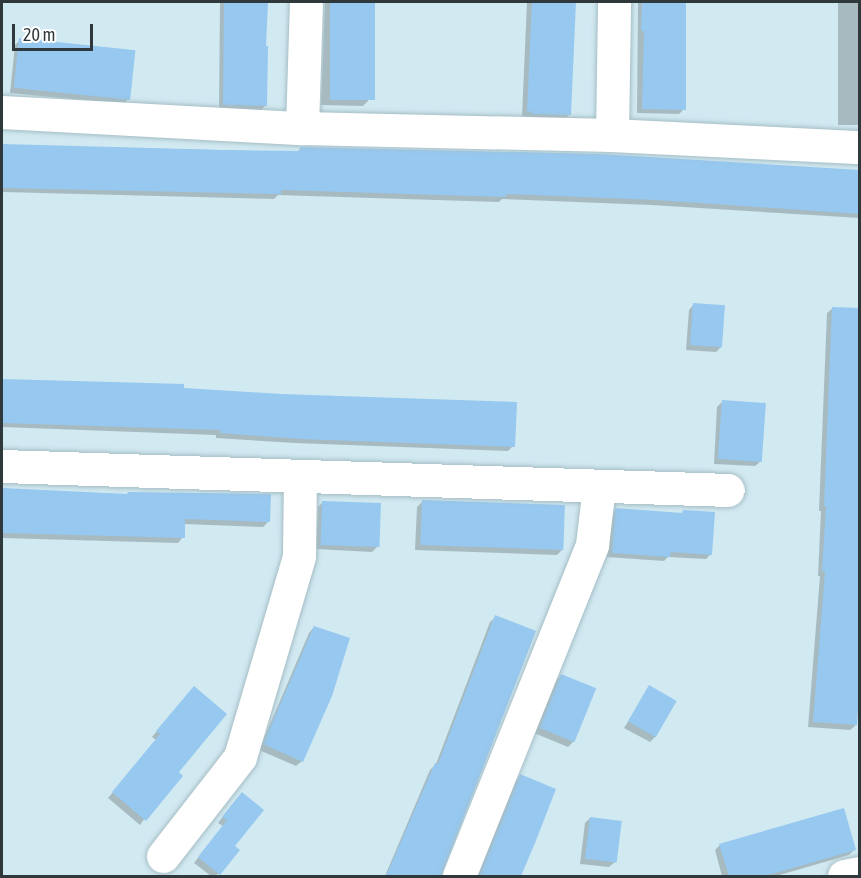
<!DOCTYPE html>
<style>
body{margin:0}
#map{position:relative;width:861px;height:878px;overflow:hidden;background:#d1e9f1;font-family:"Asap Condensed",sans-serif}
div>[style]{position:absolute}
.shadow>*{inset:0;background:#0003;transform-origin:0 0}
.building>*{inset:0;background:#97c8ef;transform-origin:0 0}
.roads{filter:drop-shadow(0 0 2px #a5bdc4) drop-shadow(0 0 2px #a5bdc4)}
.minor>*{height:33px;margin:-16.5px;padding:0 16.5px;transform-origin:16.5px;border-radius:16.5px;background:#fff}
span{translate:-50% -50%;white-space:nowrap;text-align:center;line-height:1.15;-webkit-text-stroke:4.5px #fff;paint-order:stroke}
.frame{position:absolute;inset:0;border:3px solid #2f383b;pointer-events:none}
.scale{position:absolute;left:12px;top:24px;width:81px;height:27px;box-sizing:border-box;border:3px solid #2f383b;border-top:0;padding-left:8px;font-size:18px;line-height:21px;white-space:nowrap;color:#2f383b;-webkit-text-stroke:4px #fff;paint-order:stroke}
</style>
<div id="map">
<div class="shadow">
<div style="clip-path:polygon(220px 2px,267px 2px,264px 48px,266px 105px,261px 110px,219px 110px)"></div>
<div style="clip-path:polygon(325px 2px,372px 2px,368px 101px,363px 106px,321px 105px)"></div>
<div style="clip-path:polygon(527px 2px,575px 2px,569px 115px,564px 120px,526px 119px,526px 116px,522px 116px)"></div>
<div style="clip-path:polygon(638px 2px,684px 2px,684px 109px,679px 114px,637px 113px)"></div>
<div style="left:838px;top:2px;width:22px;height:123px"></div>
<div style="clip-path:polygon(20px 40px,129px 98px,124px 104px,10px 93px,15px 45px)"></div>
<div style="clip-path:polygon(2px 145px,297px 152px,301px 148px,860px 171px,860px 218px,651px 205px,502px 199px,499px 202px,278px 195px,274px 199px,2px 192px)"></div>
<div style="clip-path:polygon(694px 304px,721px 347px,716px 352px,686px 350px,689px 310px)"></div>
<div style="clip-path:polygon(833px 308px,856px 725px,850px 730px,808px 727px,820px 576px,818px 576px,821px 511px,819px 511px,827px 313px)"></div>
<div style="clip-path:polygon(2px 380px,182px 389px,513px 446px,508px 451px,295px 443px,216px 438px,216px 435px,2px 427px)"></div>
<div style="clip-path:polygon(722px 402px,761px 461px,755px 466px,714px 464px,717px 407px)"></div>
<div style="clip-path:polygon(2px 491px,126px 495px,268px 522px,263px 527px,184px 524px,183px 537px,178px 543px,2px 538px)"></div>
<div style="clip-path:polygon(323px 502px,378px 546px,372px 552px,316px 549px,318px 507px)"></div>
<div style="clip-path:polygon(422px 502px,562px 550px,557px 555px,415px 550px,417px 507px)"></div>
<div style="clip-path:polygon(616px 510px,711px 554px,706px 559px,668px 557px,664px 561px,607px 557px,611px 515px)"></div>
<div style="clip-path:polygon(496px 617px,439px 876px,385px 876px,430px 770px,436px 764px,490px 622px)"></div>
<div style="clip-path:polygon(314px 627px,302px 761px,296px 766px,259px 750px,309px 633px)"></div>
<div style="clip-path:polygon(561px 675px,574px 741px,568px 747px,534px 733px,556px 681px)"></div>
<div style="clip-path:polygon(650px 687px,655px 737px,650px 742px,624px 728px)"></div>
<div style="clip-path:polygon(189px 693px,177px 772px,140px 825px,108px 798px,156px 740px,152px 737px)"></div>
<div style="clip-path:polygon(520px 776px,555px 790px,520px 876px,475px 876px,515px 781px)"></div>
<div style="clip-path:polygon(237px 799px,233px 846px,219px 874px,211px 876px,194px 863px,223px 826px,218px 823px)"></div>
<div style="clip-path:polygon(590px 818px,615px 862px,609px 867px,580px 864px,585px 823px)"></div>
<div style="clip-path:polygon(720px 845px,854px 850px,849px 855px,776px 876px,722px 876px,715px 850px)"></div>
</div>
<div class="building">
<div style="clip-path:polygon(224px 2px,268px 2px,266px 46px,268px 46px,267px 106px,223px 105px)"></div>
<div style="left:330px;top:2px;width:45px;height:98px"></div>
<div style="clip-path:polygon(532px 2px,576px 2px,571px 115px,531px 114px,531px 112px,527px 111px)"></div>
<div style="clip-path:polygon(642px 2px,686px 2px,686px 110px,642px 109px,644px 31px,641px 31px)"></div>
<div style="left:19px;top:38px;width:117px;height:50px;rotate:6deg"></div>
<div style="clip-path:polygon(2px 144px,224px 150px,300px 151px,300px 147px,601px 154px,860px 170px,860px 214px,657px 200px,506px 194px,506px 197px,281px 190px,281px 194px,2px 188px)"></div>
<div style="left:693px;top:303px;width:32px;height:42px;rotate:4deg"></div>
<div style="clip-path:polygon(832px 307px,860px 308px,860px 683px,857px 725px,813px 722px,825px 571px,822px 571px,826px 506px,824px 506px)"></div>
<div style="clip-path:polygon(2px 379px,184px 384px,184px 388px,281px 394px,517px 402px,515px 447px,301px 439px,220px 433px,221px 430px,2px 423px)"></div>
<div style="left:722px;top:400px;width:44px;height:59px;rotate:4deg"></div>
<div style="clip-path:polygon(2px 488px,127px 494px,128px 492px,271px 494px,270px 522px,185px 519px,185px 538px,2px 533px)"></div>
<div style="left:422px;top:500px;width:143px;height:45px;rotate:2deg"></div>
<div style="left:322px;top:501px;width:59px;height:44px;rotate:2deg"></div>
<div style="clip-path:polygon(615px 508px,682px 513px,683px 510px,715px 512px,712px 555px,671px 552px,670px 557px,612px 553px)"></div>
<div style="clip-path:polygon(495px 615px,536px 631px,441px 876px,386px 876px,435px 763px,438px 764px)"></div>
<div style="clip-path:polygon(314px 626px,350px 638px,332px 696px,303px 762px,263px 744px)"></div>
<div style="left:561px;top:674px;width:38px;height:58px;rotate:22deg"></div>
<div style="left:649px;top:685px;width:32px;height:42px;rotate:30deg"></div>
<div style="clip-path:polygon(194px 686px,227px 714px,179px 772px,183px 776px,146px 821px,112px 792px,160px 734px,156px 731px)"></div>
<div style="clip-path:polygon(520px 774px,556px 789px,535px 843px,521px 876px,479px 876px)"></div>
<div style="clip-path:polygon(242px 792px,264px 810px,235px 846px,240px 850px,220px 875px,198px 857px,227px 820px,222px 817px)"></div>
<div style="clip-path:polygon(844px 808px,856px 850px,765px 876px,729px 876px,719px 844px)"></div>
<div style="left:590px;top:817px;width:32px;height:42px;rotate:7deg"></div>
</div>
<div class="roads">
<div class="minor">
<div style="left:2px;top:112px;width:300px;rotate:3.1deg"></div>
<div style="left:302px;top:128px;width:310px;rotate:1.3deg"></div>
<div style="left:612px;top:135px;width:248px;rotate:2.8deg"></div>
<div style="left:302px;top:128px;width:126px;rotate:-88.2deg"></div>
<div style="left:612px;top:135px;width:133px;rotate:-89.1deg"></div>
<div style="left:2px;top:466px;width:726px;rotate:1.89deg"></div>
<div style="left:163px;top:856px;width:125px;rotate:-52.1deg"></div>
<div style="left:240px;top:757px;width:209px;rotate:-73.6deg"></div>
<div style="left:299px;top:556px;width:80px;rotate:-89.3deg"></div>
<div style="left:459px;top:876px;width:357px;rotate:-68.1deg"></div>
<div style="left:592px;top:545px;width:59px;rotate:-83.2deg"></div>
<div style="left:844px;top:876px;width:16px;rotate:-11deg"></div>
</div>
</div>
<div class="frame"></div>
<div class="scale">20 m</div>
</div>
